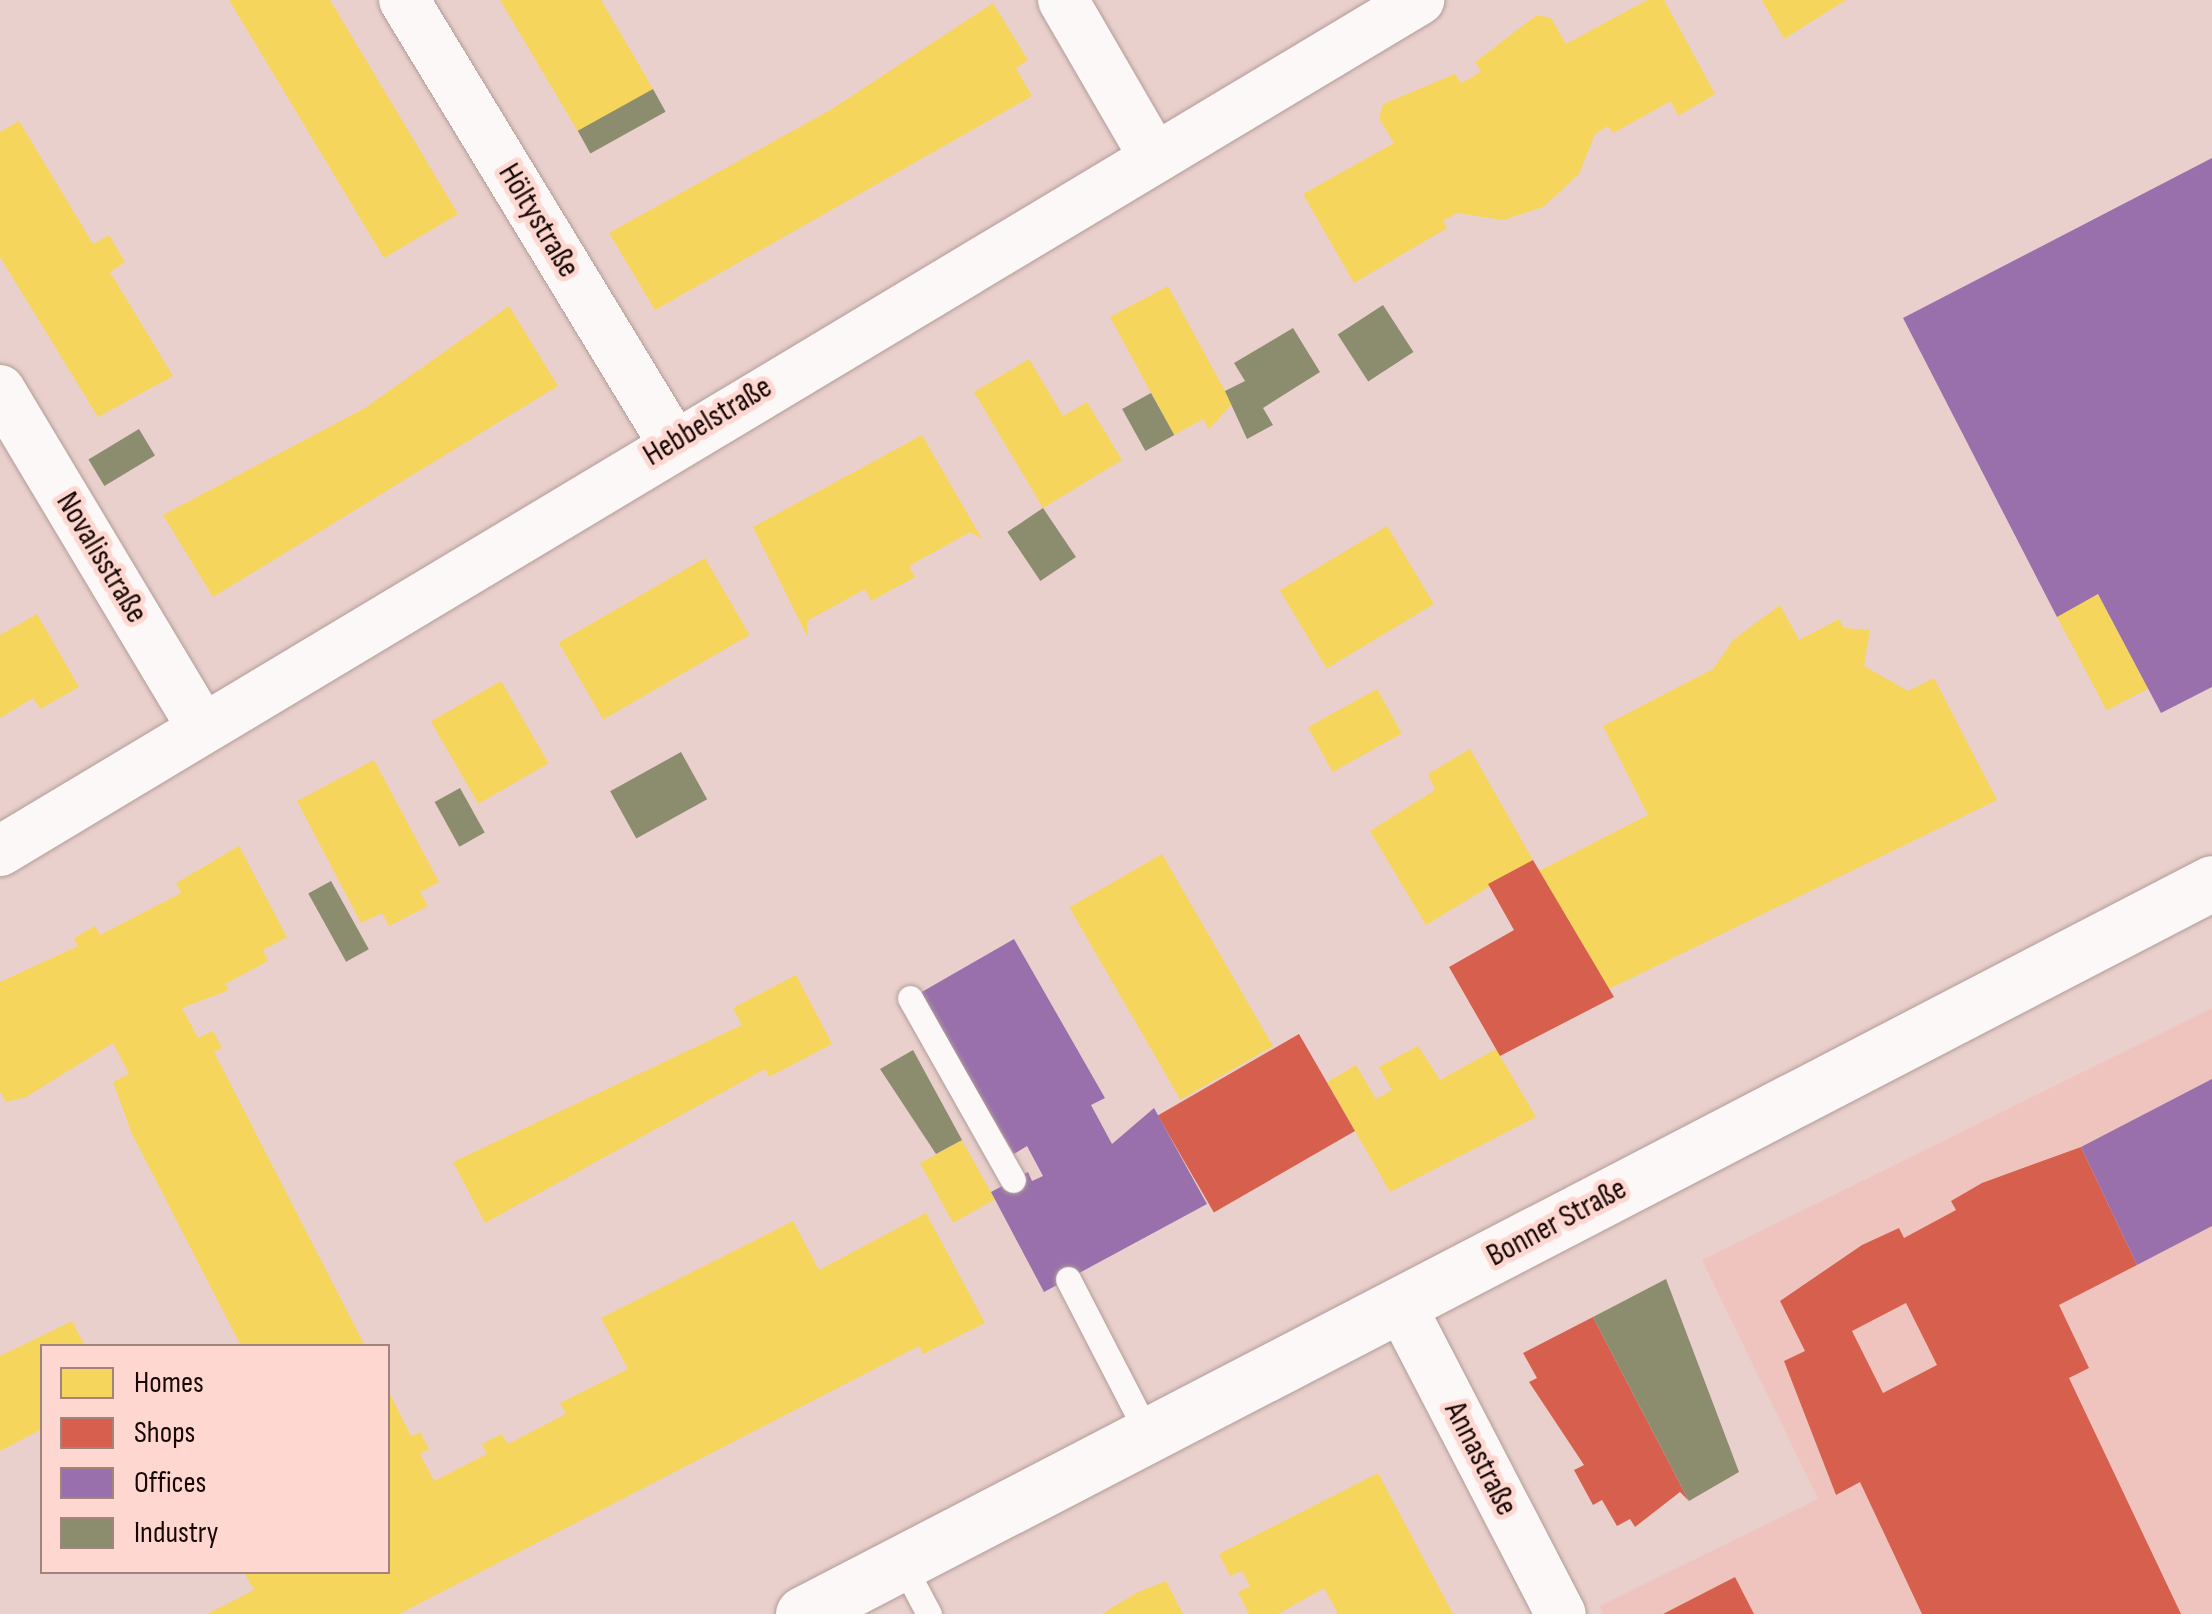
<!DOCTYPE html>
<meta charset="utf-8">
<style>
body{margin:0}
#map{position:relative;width:2212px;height:1614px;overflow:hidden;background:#ead0cc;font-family:"Sofia Sans Condensed",sans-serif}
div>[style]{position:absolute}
.built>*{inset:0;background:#f0c4be}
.homes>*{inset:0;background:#f6d55c;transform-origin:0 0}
.shops>*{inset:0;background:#d6604d;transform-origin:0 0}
.offices>*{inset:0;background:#9970ab}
.industry>*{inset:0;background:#8c8c6e;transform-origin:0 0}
.roads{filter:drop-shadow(0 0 2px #b09c99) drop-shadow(0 0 2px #b09c99)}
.service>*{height:25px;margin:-12.5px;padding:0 12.5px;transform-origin:12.5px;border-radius:12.5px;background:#fcf8f7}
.minor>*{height:50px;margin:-25px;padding:0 25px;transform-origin:25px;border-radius:25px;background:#fcf8f7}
.secondary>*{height:55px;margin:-27.5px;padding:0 27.5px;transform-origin:27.5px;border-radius:27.5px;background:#fcf8f7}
span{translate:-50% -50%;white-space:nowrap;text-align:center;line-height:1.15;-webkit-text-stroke:10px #fed7d0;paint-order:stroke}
.street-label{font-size:32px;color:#170806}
.legend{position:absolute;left:40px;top:1344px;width:350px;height:230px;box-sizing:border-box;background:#fed7d0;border:2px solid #a2847f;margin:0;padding:12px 18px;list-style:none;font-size:30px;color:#170806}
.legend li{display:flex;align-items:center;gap:20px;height:50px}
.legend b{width:50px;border:2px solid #a2847f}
</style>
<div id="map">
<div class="built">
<div style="clip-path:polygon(2212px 1008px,2212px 1614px,1603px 1614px,1599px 1606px,1818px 1499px,1702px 1260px)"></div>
</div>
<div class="homes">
<div style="clip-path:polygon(229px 0,330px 0,458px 214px,384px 258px)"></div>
<div style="clip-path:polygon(500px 0,601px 0,653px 89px,580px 135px)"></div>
<div style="clip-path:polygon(1647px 0,1664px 0,1715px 94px,1678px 116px,1671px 101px,1613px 133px,1608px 126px,1595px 134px,1579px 174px,1543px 207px,1503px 220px,1457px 213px,1443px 221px,1447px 228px,1354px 283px,1303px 194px,1394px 143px,1379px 118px,1383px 104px,1455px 74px,1461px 83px,1471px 78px,1481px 71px,1475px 62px,1537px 15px,1551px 18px,1566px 44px)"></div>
<div style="clip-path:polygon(1762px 0,1846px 0,1784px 39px)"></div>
<div style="clip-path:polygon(993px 3px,1028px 60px,1016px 68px,1032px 96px,655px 310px,609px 233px,832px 109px)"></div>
<div style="clip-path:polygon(19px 121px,93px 244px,109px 235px,125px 262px,110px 272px,173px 376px,98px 417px,0 257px,0 132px)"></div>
<div style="clip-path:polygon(1168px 286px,1232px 404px,1209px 429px,1203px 419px,1174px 435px,1110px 317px)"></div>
<div style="clip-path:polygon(509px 306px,558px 386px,213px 597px,163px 515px,365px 408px)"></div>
<div style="clip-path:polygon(1029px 359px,1063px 416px,1087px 402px,1122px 460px,1043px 508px,974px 392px)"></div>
<div style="clip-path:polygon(922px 435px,982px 539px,970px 532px,909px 566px,915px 577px,871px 601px,865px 589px,807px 621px,808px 638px,753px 527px)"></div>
<div style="left:1387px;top:526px;width:91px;height:125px;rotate:59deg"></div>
<div style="left:705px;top:558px;width:89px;height:169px;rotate:60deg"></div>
<div style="left:2098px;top:594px;width:107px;height:47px;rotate:62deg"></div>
<div style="clip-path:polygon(1780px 605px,1799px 640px,1839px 619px,1844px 628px,1870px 630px,1864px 666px,1908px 691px,1934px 678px,1997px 800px,1609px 989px,1539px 871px,1648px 815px,1603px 726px,1713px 669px,1733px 640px)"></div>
<div style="clip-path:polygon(37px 614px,79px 687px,40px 709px,33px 698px,0 718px,0 635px)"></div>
<div style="left:501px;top:681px;width:95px;height:81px;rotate:60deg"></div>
<div style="left:1377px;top:689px;width:51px;height:79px;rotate:61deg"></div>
<div style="clip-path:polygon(1470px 749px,1533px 860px,1426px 925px,1370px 831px,1435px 790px,1428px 774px)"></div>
<div style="clip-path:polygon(374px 760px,439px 882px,420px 892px,428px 906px,389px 926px,382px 913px,361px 923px,297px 801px)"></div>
<div style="clip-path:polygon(239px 846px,287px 937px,263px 950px,268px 961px,225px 984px,229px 990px,182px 1008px,198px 1038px,213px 1031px,222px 1048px,214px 1052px,365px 1346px,241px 1346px,132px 1134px,113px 1082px,129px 1074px,113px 1043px,26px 1097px,6px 1102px,0 1091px,0 982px,78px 946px,74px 938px,95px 926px,100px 935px,181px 893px,176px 883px)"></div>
<div style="left:1162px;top:854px;width:222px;height:107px;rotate:60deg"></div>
<div style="clip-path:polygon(796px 975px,832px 1044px,769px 1077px,765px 1069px,485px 1223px,453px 1162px,742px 1025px,733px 1008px)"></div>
<div style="clip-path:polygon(1418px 1046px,1440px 1080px,1496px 1049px,1536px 1117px,1390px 1192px,1327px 1082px,1356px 1065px,1376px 1099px,1392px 1090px,1379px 1067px)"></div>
<div style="left:962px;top:1140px;width:68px;height:48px;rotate:61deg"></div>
<div style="clip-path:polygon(926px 1213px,985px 1323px,923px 1354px,919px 1346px,399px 1614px,207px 1614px,254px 1590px,244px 1572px,388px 1572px,388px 1390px,411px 1436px,420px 1432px,429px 1449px,420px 1454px,434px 1481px,487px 1454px,482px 1444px,501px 1434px,508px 1444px,566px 1414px,560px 1403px,628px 1369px,601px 1318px,793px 1221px,819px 1270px)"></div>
<div style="clip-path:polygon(72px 1321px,85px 1346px,42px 1346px,42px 1429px,0 1451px,0 1356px)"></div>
<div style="clip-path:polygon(1378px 1473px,1453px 1614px,1338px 1614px,1324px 1588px,1278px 1614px,1249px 1614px,1238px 1592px,1250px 1586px,1242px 1571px,1230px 1576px,1219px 1554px)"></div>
<div style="clip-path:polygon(1166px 1581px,1183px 1614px,1102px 1614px,1136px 1593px)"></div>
</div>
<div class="shops">
<div style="clip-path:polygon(1533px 860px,1614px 997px,1500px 1056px,1449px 967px,1514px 930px,1488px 884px)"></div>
<div style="left:1299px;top:1034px;width:112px;height:163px;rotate:60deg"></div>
<div style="clip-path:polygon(evenodd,2081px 1147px,2137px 1265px,2059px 1305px,2089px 1368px,2069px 1378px,2181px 1614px,1922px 1614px,1860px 1482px,1836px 1495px,1784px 1361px,1805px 1351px,1780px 1301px,1862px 1245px,1899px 1228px,1904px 1238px,1956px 1210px,1951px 1201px,1982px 1183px,2081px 1147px,1906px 1303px,1937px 1365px,1883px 1393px,1852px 1331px,1906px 1303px)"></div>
<div style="clip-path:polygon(1593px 1317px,1689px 1501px,1680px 1492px,1635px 1527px,1630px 1519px,1617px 1526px,1602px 1500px,1593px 1505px,1574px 1470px,1584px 1465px,1529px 1382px,1537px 1378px,1523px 1353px)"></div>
<div style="clip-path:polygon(1735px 1577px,1754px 1614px,1663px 1614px)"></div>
</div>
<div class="offices">
<div style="clip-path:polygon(2212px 158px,2212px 687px,2161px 713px,2098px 594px,2057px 617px,1903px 318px)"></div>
<div style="clip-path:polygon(1014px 939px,1105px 1098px,1091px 1105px,1112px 1144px,1154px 1108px,1207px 1204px,1044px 1292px,991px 1192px,1028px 1172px,1032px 1181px,1043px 1176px,1027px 1146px,1014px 1154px,920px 993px)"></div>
<div style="clip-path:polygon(2212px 1079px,2212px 1226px,2137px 1265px,2081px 1147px)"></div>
</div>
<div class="industry">
<div style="left:653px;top:89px;width:26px;height:86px;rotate:61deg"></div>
<div style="left:1383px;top:305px;width:56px;height:54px;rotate:57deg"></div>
<div style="clip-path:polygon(1293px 328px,1320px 372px,1263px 408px,1273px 425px,1247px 439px,1225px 391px,1245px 381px,1234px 363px)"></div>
<div style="left:1151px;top:393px;width:48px;height:33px;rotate:61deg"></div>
<div style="left:139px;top:429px;width:31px;height:59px;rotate:59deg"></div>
<div style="left:1043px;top:508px;width:59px;height:43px;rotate:56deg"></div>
<div style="left:681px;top:752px;width:54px;height:81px;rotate:61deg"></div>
<div style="left:460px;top:788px;width:51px;height:29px;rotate:61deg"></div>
<div style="left:331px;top:881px;width:78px;height:26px;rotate:61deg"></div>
<div style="clip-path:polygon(913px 1050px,962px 1140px,936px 1154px,880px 1069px)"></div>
<div style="clip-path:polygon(1666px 1279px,1739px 1472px,1689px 1501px,1593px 1317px)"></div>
</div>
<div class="roads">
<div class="service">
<div style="left:910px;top:998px;width:209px;rotate:60.5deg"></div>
<div style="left:1068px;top:1279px;width:174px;rotate:62.7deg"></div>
<div style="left:902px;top:1563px;width:58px;rotate:62.1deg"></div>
</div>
<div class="minor">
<div style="left:404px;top:0;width:518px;rotate:58.73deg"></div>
<div style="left:1063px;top:0;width:179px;rotate:59.9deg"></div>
<div style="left:0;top:390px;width:392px;rotate:59.1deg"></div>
<div style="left:0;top:851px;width:1655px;rotate:-30.95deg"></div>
<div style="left:1400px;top:1304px;width:349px;rotate:62.6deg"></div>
</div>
<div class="secondary">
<div style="left:803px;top:1614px;width:1587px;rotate:-27.42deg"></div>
</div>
</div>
<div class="street-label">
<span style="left:538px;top:221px;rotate:59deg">Höltystraße</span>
<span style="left:708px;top:422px;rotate:-31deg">Hebbelstraße</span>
<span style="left:101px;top:558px;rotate:59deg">Novalisstraße</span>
<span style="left:1557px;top:1223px;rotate:-28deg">Bonner Straße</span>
<span style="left:1480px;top:1459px;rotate:63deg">Annastraße</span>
</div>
<ul class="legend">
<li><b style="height:28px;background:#f6d55c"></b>Homes</li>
<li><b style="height:28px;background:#d6604d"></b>Shops</li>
<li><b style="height:28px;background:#9970ab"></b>Offices</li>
<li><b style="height:28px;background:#8c8c6e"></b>Industry</li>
</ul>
</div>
